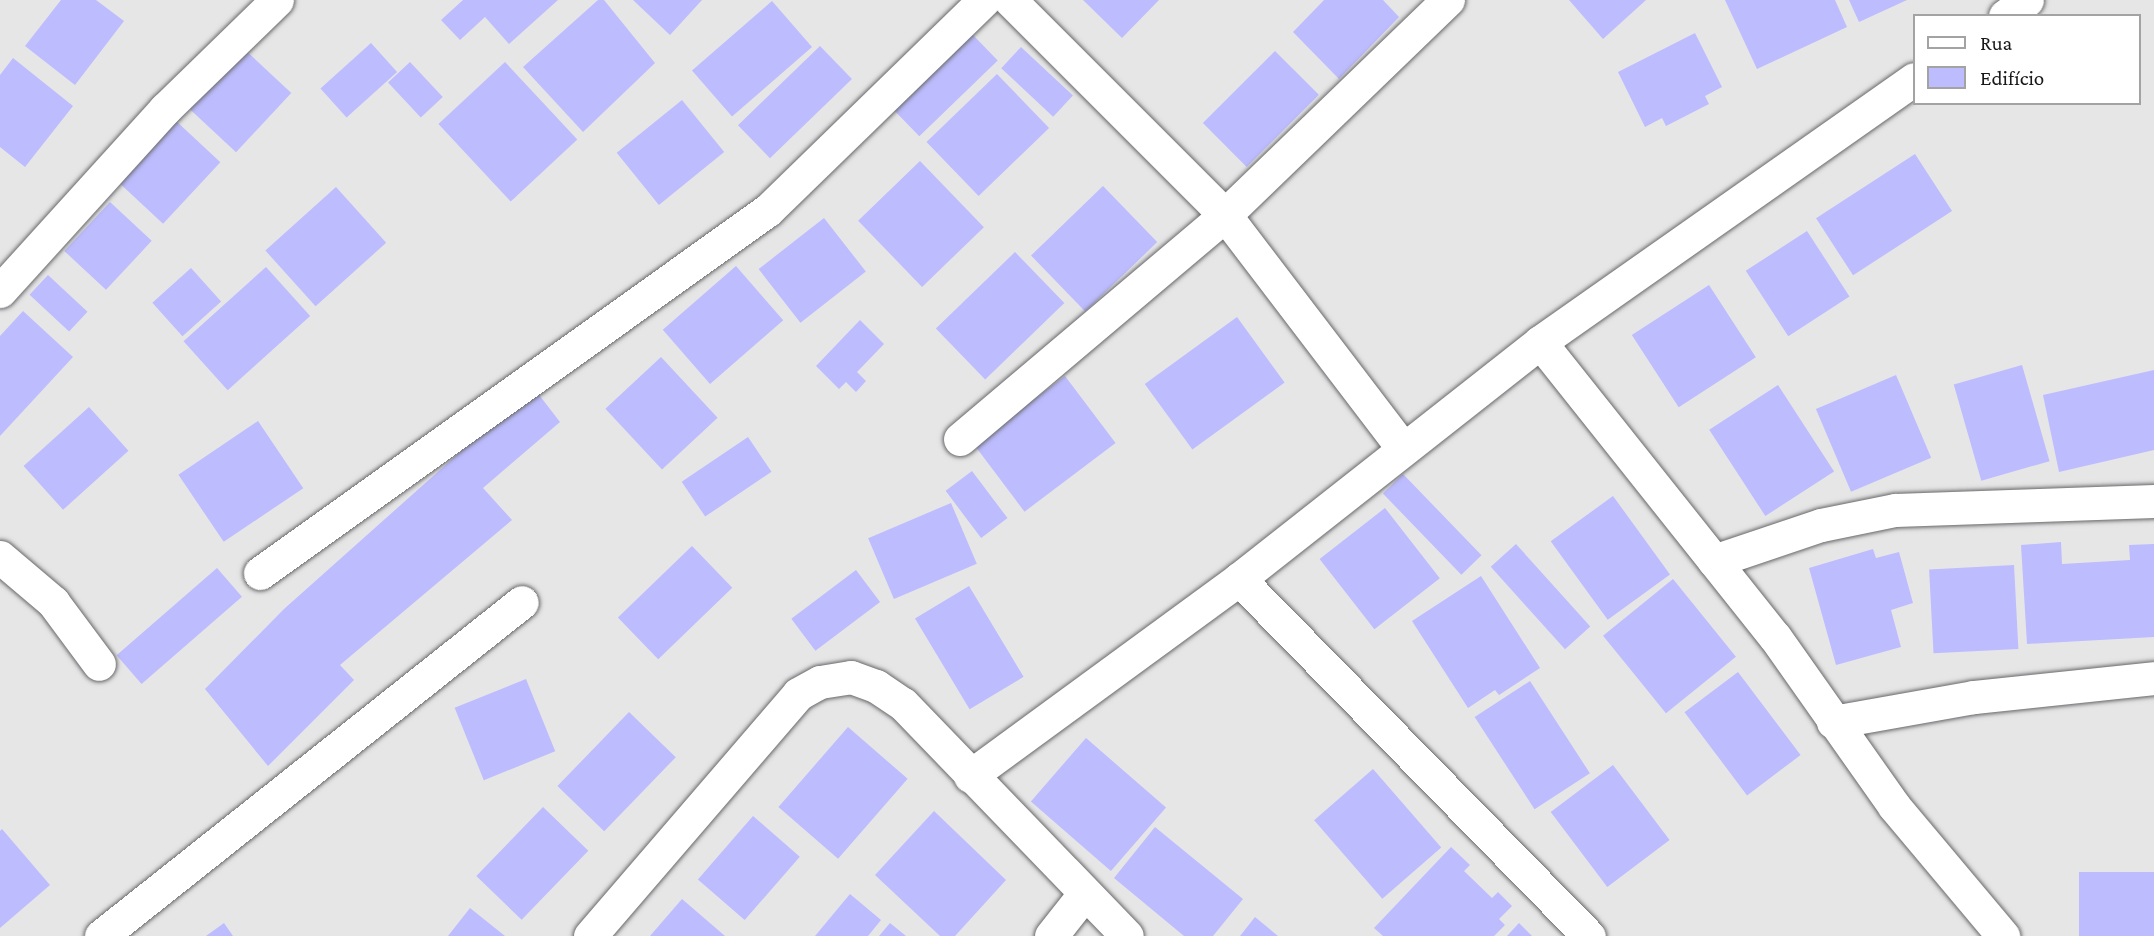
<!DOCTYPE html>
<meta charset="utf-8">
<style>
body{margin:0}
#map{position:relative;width:2154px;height:936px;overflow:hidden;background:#e6e6e7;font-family:"Crimson Pro",serif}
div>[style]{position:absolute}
.building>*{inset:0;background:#bdbcfe;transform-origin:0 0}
.roads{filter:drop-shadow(0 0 2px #68686a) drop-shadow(0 0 2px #68686a)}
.street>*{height:33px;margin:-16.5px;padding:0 16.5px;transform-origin:16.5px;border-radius:16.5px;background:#fff}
span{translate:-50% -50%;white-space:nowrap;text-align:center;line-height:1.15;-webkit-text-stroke:5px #fff;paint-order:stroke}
.legend{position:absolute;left:1913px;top:14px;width:228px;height:91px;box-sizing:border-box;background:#fff;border:2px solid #a3a3a3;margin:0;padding:9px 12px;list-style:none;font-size:21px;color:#181819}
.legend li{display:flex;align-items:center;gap:14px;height:35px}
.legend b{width:35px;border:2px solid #a3a3a3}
</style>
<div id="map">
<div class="building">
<div style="clip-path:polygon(61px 0,96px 0,124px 21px,75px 85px,25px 46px)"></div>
<div style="clip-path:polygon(463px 0,558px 0,509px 44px,485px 17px,460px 40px,441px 20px)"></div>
<div style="clip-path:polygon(598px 0,604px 0,655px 63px,583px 132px,523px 67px)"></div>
<div style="clip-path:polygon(633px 0,702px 0,670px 35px)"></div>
<div style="clip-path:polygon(1083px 0,1159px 0,1122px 38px)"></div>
<div style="clip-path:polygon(1324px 0,1383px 0,1399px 17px,1339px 79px,1293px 32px)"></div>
<div style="clip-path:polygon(1569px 0,1646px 0,1603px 39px)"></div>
<div style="clip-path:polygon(1725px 0,1835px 0,1847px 27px,1757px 69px)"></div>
<div style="clip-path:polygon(1849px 0,1907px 0,1859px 22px)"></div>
<div style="left:772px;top:1px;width:61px;height:106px;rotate:49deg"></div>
<div style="clip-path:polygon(1695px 33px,1722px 87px,1705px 96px,1709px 104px,1666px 126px,1662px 118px,1645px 127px,1618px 72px)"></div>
<div style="left:972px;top:34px;width:37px;height:109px;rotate:46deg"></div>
<div style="left:371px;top:43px;width:39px;height:68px;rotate:48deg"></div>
<div style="left:820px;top:46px;width:46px;height:114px;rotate:46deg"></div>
<div style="left:1021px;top:47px;width:71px;height:29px;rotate:43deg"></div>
<div style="left:243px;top:48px;width:66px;height:81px;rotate:43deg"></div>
<div style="left:1275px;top:51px;width:62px;height:102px;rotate:45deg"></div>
<div style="clip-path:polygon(13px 58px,73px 106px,25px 167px,0 147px,0 75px)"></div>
<div style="left:410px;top:62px;width:48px;height:30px;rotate:47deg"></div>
<div style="left:505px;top:62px;width:106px;height:91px;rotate:47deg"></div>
<div style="left:997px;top:74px;width:75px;height:98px;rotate:46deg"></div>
<div style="left:682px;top:100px;width:67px;height:84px;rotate:51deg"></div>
<div style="left:175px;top:120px;width:62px;height:84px;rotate:43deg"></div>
<div style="left:1915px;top:154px;width:68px;height:118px;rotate:57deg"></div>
<div style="left:920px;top:161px;width:92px;height:86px;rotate:46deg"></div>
<div style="left:1103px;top:186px;width:78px;height:100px;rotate:46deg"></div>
<div style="left:336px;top:187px;width:75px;height:95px;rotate:48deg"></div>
<div style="left:110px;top:202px;width:57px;height:67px;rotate:43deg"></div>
<div style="left:824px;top:218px;width:68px;height:83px;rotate:52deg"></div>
<div style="left:1807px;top:231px;width:78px;height:73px;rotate:57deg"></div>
<div style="left:1015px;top:252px;width:71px;height:110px;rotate:46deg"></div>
<div style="left:736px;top:266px;width:72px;height:97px;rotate:49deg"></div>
<div style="left:266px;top:267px;width:66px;height:111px;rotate:48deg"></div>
<div style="left:191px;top:268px;width:45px;height:52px;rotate:48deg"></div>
<div style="left:48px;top:275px;width:54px;height:27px;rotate:43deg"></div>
<div style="left:1709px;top:285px;width:86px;height:92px;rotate:57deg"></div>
<div style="clip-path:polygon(23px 311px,73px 357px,0 436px,0 336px)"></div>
<div style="left:1237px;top:317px;width:81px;height:114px;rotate:54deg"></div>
<div style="clip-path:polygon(860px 320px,884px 344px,857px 372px,866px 381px,856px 392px,846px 382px,839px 389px,816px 366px)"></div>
<div style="left:661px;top:357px;width:83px;height:76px;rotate:47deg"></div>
<div style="left:2022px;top:365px;width:100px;height:71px;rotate:74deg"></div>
<div style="clip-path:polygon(2154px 370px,2154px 450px,2059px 472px,2043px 395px)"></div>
<div style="left:1896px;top:375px;width:90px;height:87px;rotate:67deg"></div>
<div style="left:1065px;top:376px;width:84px;height:114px;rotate:53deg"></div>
<div style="left:1778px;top:385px;width:103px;height:82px;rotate:57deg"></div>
<div style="clip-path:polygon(533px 387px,560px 422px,483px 488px,512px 520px,340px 665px,354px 680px,268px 766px,205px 689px,284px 609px)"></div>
<div style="left:89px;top:407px;width:59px;height:88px;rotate:48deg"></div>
<div style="left:258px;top:421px;width:81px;height:96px;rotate:56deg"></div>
<div style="left:748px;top:437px;width:42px;height:80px;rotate:56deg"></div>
<div style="left:972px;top:471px;width:59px;height:33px;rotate:53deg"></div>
<div style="left:1403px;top:474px;width:113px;height:28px;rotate:46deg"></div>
<div style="left:1613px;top:496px;width:97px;height:77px;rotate:54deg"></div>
<div style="left:951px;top:503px;width:66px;height:90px;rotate:67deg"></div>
<div style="left:1385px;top:508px;width:89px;height:83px;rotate:52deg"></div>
<div style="clip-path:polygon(2061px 542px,2062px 564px,2130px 560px,2129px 545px,2154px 544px,2154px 637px,2027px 644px,2021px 545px)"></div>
<div style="left:1516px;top:544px;width:111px;height:34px;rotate:48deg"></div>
<div style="left:692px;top:546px;width:58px;height:103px;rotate:46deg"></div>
<div style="clip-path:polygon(1873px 549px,1876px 558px,1899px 552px,1913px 603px,1891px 610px,1901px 647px,1836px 665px,1809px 568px)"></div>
<div style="left:2014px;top:565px;width:84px;height:85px;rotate:87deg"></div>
<div style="left:217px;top:568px;width:38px;height:133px;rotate:49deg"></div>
<div style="left:856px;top:570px;width:40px;height:81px;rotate:53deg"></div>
<div style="clip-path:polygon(1481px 576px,1540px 668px,1499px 695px,1495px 690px,1468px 708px,1412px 621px)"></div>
<div style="left:1673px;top:579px;width:100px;height:90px;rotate:51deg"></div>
<div style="left:969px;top:586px;width:106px;height:63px;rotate:59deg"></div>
<div style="left:1738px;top:672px;width:104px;height:67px;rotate:53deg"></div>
<div style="left:526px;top:679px;width:78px;height:77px;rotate:68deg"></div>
<div style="left:1530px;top:681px;width:110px;height:66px;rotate:57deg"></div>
<div style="left:629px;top:712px;width:65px;height:103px;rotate:44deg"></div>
<div style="left:848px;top:727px;width:79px;height:106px;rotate:41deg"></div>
<div style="left:1086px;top:738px;width:106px;height:84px;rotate:41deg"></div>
<div style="left:1613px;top:765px;width:94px;height:78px;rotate:53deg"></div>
<div style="left:1373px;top:769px;width:104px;height:78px;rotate:49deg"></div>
<div style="left:543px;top:807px;width:63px;height:96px;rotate:44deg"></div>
<div style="clip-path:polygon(934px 811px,1006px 880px,955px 936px,940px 936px,875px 875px)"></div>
<div style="left:753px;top:816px;width:62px;height:84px;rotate:41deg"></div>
<div style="clip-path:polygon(1155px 827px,1243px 899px,1213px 936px,1184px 936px,1114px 878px)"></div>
<div style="clip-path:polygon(2px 829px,50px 885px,0 928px,0 831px)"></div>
<div style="clip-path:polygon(1451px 847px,1470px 865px,1464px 871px,1492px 898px,1498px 892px,1512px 906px,1499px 919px,1505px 925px,1494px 936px,1383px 936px,1374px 928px)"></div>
<div style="left:2154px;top:872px;width:64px;height:75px;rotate:90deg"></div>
<div style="clip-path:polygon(850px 894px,881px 920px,868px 936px,815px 936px)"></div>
<div style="clip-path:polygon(682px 899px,725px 936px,650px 936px)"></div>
<div style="clip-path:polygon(470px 908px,505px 936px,448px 936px)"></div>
<div style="clip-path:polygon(1255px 917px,1278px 936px,1240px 936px)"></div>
<div style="clip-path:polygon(224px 923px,233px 936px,206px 936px)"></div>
<div style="clip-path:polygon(890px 923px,906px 936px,879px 936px)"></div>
<div style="clip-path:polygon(1519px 923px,1532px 936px,1507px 936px)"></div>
</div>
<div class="roads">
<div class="street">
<div style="left:1010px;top:0;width:304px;rotate:45deg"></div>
<div style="left:1225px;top:215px;width:294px;rotate:52.7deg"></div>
<div style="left:2005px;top:16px;width:27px;rotate:-36deg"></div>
<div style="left:0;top:291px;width:246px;rotate:-47.8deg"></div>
<div style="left:165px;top:109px;width:156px;rotate:-44.2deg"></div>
<div style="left:1540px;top:342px;width:377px;rotate:51.5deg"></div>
<div style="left:1775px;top:637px;width:207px;rotate:54.8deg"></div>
<div style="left:1894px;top:806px;width:170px;rotate:50deg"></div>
<div style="left:960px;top:439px;width:347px;rotate:-40.2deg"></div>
<div style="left:1225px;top:215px;width:310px;rotate:-44deg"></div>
<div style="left:0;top:557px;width:70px;rotate:40.3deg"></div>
<div style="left:53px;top:602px;width:77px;rotate:53.4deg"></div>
<div style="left:1714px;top:561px;width:113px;rotate:-18.6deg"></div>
<div style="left:1821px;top:525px;width:76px;rotate:-11.5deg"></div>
<div style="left:1895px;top:510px;width:259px;rotate:-2deg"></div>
<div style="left:260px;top:573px;width:624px;rotate:-35.55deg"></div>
<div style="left:768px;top:210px;width:301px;rotate:-44.2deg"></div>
<div style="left:1239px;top:579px;width:500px;rotate:45.6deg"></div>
<div style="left:1833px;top:722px;width:143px;rotate:-10.1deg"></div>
<div style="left:1974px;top:697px;width:181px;rotate:-6deg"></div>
<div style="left:970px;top:776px;width:333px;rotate:-36.2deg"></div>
<div style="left:1239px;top:579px;width:383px;rotate:-38.2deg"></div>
<div style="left:1540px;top:342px;width:457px;rotate:-35.1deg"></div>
<div style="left:101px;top:936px;width:537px;rotate:-38.43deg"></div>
<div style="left:590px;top:936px;width:319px;rotate:-49.3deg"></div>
<div style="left:798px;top:694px;width:25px;rotate:-29deg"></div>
<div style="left:820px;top:682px;width:31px;rotate:-9deg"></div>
<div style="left:851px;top:677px;width:27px;rotate:20deg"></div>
<div style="left:876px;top:686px;width:32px;rotate:34deg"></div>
<div style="left:903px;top:704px;width:322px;rotate:46deg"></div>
<div style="left:1051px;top:936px;width:53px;rotate:-51.8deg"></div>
</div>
</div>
<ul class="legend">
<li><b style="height:9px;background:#fff"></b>Rua</li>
<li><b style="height:19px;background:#bdbcfe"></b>Edifício</li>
</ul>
</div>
